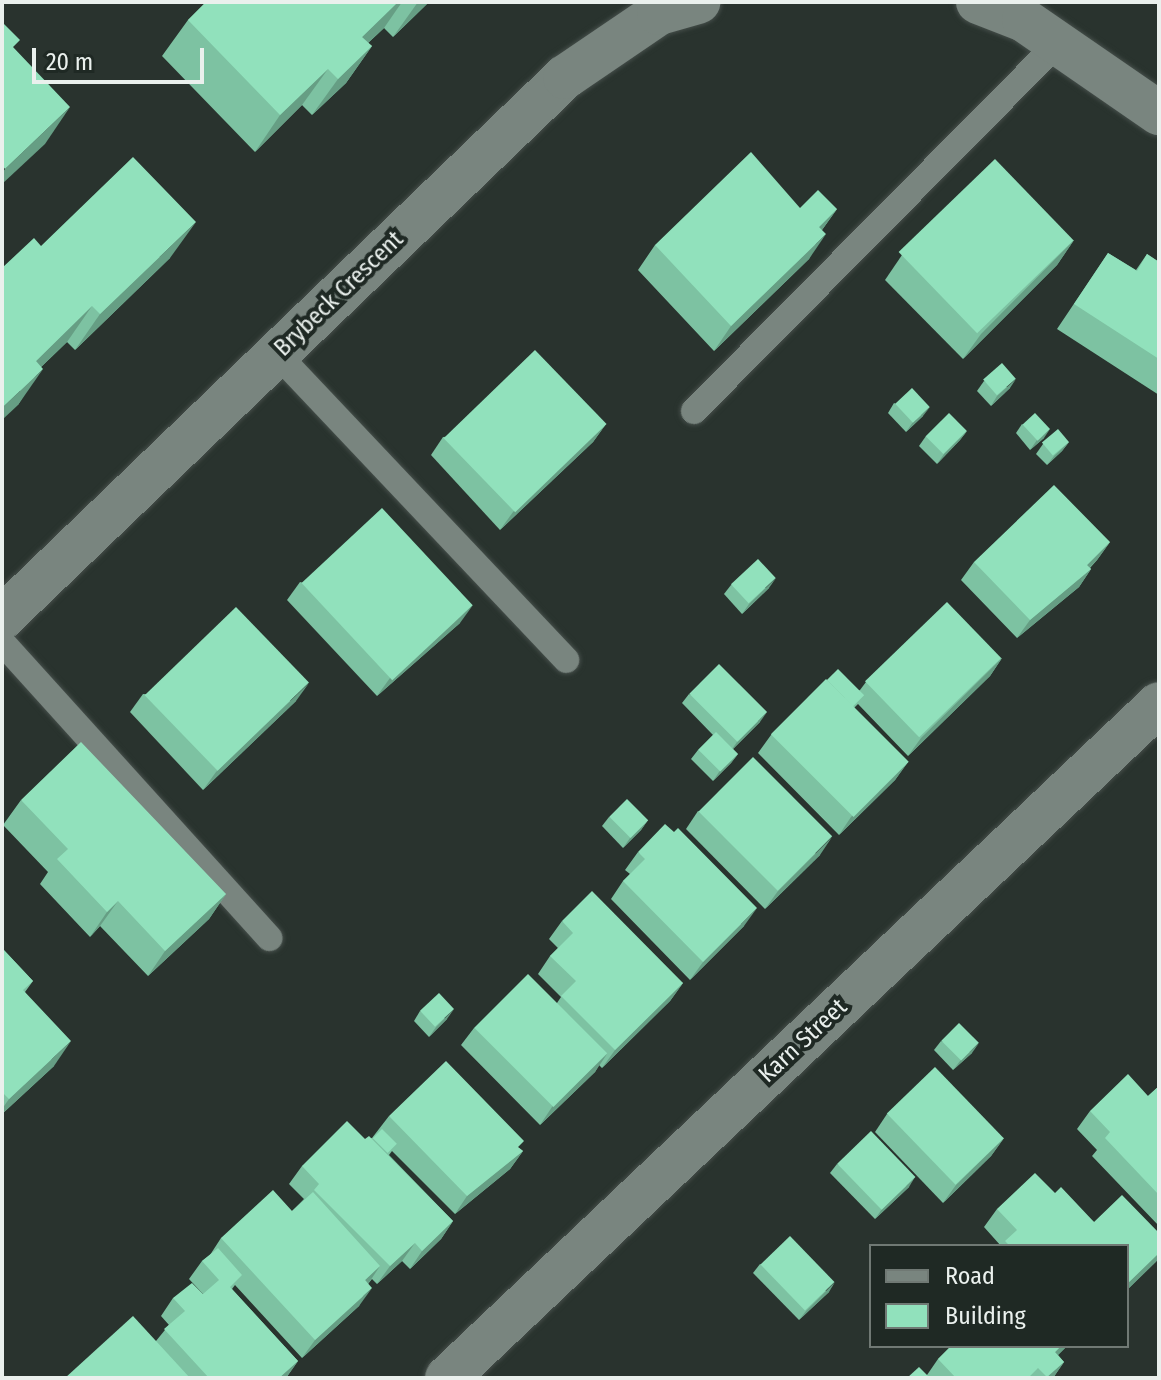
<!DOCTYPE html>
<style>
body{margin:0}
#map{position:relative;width:1161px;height:1380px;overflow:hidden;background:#29332e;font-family:"Fira Sans Condensed",sans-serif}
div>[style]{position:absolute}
.roads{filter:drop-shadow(0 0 2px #454e4a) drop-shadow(0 0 2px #454e4a)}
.lane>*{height:26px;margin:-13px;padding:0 13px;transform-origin:13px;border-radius:13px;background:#79857f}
.street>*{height:44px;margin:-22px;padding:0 22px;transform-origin:22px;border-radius:22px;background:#79857f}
.wall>*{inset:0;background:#7dc2a2}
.shaded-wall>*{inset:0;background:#669e84}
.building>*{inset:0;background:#91e1bc;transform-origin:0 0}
span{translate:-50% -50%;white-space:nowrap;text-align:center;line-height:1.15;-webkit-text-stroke:8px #1f2924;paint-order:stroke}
.street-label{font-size:24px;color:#eaf0ed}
.frame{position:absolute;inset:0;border:4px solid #eaf0ed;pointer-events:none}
.legend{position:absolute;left:869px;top:1244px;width:260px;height:104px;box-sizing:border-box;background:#1f2924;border:2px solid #707974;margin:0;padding:10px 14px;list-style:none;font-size:24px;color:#eaf0ed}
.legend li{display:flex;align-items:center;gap:16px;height:40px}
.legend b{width:40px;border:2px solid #707974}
.scale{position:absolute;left:32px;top:48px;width:172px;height:36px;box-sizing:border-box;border:4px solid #eaf0ed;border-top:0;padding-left:10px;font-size:24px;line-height:28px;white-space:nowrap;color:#eaf0ed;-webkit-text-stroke:6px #1f2924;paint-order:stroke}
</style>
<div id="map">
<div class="roads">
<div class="lane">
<div style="left:277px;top:354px;width:421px;rotate:46.6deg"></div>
<div style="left:694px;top:411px;width:518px;rotate:-45.31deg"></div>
<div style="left:2px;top:642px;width:399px;rotate:47.9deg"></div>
</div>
<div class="street">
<div style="left:978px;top:2px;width:49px;rotate:21.4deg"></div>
<div style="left:1024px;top:20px;width:164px;rotate:34.6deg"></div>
<div style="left:2px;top:618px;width:781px;rotate:-43.86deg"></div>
<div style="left:565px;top:77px;width:114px;rotate:-34.2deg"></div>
<div style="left:659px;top:13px;width:41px;rotate:-15.8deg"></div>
<div style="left:447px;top:1378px;width:980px;rotate:-43.43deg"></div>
</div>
</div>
<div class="wall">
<div style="clip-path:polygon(206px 2px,429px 2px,393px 37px,384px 28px,368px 43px,372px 46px,346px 83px,312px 115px,302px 105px,255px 152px,162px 56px,188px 20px)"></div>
<div style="clip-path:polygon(800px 208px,837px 209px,822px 230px,809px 259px,714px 351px,638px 270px,655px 245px)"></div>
<div style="clip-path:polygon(1074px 240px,1057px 265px,963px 359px,885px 280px,902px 255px)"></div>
<div style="clip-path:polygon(41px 246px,170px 258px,75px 350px,67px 342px,41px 367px,18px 405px)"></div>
<div style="clip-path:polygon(1108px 253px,1136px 270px,1147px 254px,1159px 262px,1159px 395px,1057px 329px)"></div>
<div style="clip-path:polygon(984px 381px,1010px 388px,991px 406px,977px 391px)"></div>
<div style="clip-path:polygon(894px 403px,923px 416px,906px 432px,888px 413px)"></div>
<div style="clip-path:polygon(606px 424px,593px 442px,500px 530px,431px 455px,443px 437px)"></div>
<div style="clip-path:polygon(1022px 424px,1044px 438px,1030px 450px,1016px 433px)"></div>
<div style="clip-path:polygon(967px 431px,960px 440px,937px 464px,919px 446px,926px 436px)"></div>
<div style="clip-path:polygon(1069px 442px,1062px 451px,1047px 465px,1036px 454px,1043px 444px)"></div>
<div style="clip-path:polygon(1110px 542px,1097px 560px,1090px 568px,1091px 569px,1079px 587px,1017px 638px,961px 580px,974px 562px)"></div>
<div style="clip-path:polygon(300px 582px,460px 623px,377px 696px,287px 600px)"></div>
<div style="clip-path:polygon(731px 585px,769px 588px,742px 614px,724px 594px)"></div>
<div style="clip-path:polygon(1002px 658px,990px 676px,908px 756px,858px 704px,854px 708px,908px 762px,895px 780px,839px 835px,758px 753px,771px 735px,860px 690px,866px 682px)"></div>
<div style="clip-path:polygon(143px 694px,296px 701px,203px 790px,130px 712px)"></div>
<div style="clip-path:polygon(689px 694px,760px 722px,733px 749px,738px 754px,731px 763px,713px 781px,691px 759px,698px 750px,713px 735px,682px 703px)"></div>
<div style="clip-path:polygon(21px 800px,226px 894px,209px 919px,148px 976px,100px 926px,90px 937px,40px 884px,48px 872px,3px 825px)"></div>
<div style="clip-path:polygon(698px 811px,820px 855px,765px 909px,686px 829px)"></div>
<div style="clip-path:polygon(609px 817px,648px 820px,641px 830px,623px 848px,602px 826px)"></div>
<div style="clip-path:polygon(638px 852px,744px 926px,690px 980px,611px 899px,623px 881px,630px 874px,625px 870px)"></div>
<div style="clip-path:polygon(562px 921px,683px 983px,670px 1001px,602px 1068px,599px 1065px,595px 1072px,540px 1125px,461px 1045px,474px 1028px,557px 1003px,561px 997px,538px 974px,550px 956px,558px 948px,549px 939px)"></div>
<div style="clip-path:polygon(2px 948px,33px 981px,25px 992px,54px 1066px,2px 1114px)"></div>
<div style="clip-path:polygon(420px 1011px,447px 1019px,429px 1037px,414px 1021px)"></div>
<div style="clip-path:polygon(941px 1041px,972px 1053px,953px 1070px,934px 1050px)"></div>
<div style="clip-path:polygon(1159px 1086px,1159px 1226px,1092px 1156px,1097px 1150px,1077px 1129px,1090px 1111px,1148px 1096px)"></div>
<div style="clip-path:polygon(887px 1114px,1004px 1138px,991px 1156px,943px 1203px,875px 1132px)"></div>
<div style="clip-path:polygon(389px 1116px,519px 1148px,523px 1151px,510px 1169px,455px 1214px,392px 1151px,389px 1155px,453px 1221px,441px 1239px,410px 1269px,402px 1261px,377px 1284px,372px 1279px,368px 1284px,359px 1306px,302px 1358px,235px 1285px,232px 1289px,298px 1361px,286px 1378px,65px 1378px,156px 1341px,169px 1325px,161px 1316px,173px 1298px,203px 1294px,189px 1279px,202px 1261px,210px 1255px,221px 1238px,292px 1211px,304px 1199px,289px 1184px,302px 1166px,365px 1139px,372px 1138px)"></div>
<div style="clip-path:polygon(837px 1164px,909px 1187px,875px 1219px,830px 1173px)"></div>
<div style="clip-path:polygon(1055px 1193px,1094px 1222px,1159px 1233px,1159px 1258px,1127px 1290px,1127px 1246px,1001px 1246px,984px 1227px,997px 1209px)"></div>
<div style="clip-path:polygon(760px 1264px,829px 1292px,799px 1320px,753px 1273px)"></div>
<div style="clip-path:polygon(951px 1346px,1067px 1346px,1058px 1355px,1064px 1362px,1053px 1378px,907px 1378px,927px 1375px,938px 1359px)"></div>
</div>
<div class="shaded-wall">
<div style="clip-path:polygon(398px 2px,402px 2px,384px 28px,336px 73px,362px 37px)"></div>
<div style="clip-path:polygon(418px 2px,429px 2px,393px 37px)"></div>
<div style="clip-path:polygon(372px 46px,346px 83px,312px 115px,338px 79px)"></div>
<div style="clip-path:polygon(328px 69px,302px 105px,255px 152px,280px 115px)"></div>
<div style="clip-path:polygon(70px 107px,45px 144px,2px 184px,2px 173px,5px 169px)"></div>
<div style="clip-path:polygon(837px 209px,819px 234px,819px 227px)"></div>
<div style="clip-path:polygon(196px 222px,170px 258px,75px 350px,100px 314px)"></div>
<div style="clip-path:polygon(826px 234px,809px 259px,714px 351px,731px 326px)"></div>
<div style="clip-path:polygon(1074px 240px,1057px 265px,963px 359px,981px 334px)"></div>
<div style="clip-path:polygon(92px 306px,67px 342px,10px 397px,36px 361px)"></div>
<div style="clip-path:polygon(43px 369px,18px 405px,2px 420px,2px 408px)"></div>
<div style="clip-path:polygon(1016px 379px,1010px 388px,991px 406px,997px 396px)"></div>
<div style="clip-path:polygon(930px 407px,923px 416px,906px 432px,913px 422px)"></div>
<div style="clip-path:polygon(606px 424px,593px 442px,500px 530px,513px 512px)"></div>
<div style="clip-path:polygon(1050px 429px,1044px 438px,1030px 450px,1037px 440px)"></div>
<div style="clip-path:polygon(967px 431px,960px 440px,937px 464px,944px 454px)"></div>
<div style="clip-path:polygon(1069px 442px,1062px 451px,1047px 465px,1054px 456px)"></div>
<div style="clip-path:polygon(1110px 542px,1097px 560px,1074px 583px,1087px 565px)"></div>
<div style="clip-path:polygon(1091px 569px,1079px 587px,1017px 638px,1030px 620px)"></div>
<div style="clip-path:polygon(776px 578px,769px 588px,742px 614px,749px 604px)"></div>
<div style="clip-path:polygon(473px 605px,460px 623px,377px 696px,390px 678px)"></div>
<div style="clip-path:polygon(1002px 658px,990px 676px,908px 756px,921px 738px)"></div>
<div style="clip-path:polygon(309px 683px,296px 701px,203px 790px,216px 772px)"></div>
<div style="clip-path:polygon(767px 712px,760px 722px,730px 752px,737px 742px)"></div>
<div style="clip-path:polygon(738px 754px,731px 763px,713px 781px,719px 772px)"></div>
<div style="clip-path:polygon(908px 762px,895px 780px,839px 835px,851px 817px)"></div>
<div style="clip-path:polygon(648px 820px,641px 830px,623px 848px,630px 838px)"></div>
<div style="clip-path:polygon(832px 837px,820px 855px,765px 909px,778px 891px)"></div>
<div style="clip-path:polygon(226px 894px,209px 919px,148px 976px,165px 951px)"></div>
<div style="clip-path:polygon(118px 901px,100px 926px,90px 937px,107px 912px)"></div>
<div style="clip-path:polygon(757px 908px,744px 926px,690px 980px,703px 962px)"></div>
<div style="clip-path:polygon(683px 983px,670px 1001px,602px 1068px,615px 1050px)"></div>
<div style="clip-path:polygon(454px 1009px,447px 1019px,429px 1037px,436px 1027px)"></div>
<div style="clip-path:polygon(71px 1041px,54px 1066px,2px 1114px,2px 1109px,9px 1099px)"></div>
<div style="clip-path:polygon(979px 1043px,972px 1053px,953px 1070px,960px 1061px)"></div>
<div style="clip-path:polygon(607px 1054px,595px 1072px,540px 1125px,552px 1107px)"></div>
<div style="clip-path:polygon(1004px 1138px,991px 1156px,943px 1203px,956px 1185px)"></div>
<div style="clip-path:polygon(523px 1151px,510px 1169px,455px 1214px,467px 1196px)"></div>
<div style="clip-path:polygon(915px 1177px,909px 1187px,875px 1219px,882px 1209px)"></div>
<div style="clip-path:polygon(453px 1221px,441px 1239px,410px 1269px,422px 1251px)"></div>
<div style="clip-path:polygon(415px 1243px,402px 1261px,377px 1284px,390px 1266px)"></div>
<div style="clip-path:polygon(1159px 1253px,1159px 1258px,1156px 1262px,1127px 1290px,1127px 1284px)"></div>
<div style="clip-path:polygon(380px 1266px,368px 1284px,365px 1280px)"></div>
<div style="clip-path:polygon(835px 1282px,829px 1292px,799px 1320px,806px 1311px)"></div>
<div style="clip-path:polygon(372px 1288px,359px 1306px,302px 1358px,315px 1340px)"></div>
<div style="clip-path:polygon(1061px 1346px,1067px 1346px,1042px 1370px,1055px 1352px)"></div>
<div style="clip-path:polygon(298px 1361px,286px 1378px,279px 1378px)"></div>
<div style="clip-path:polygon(1064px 1362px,1053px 1378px,1047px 1378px,1047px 1377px)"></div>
</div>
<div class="building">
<div style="clip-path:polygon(206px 2px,398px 2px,362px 37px,372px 46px,338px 79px,328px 69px,280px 115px,188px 20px)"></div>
<div style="clip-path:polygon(2px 22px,20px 40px,13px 47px,70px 107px,5px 169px,2px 165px)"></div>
<div style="clip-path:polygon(751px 152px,800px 208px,818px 190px,837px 209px,819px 227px,826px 234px,731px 326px,655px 245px)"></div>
<div style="clip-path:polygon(133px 157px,196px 222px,100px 314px,92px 306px,36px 361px,43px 369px,2px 408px,2px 268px,34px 238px,41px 246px)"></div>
<div style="left:995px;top:159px;width:113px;height:134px;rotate:46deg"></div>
<div style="clip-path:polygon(1108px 253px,1137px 271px,1147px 254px,1159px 262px,1159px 359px,1074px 304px)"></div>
<div style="left:535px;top:350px;width:103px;height:127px;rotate:46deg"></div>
<div style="left:1002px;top:363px;width:21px;height:25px;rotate:49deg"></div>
<div style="left:912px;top:388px;width:26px;height:23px;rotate:47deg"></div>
<div style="left:949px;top:413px;width:25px;height:33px;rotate:45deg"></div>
<div style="left:1035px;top:413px;width:22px;height:17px;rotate:47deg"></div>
<div style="left:1058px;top:429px;width:17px;height:21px;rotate:50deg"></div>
<div style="clip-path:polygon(1054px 485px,1110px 542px,1087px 565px,1091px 569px,1030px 620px,974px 562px)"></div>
<div style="left:382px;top:508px;width:133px;height:110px;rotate:47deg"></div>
<div style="left:758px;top:559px;width:26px;height:37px;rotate:47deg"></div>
<div style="left:947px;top:602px;width:78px;height:114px;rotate:46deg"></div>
<div style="left:236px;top:607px;width:105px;height:127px;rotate:46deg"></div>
<div style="left:719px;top:664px;width:68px;height:42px;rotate:45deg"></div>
<div style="left:838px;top:669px;width:37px;height:16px;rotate:45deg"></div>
<div style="left:826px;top:679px;width:117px;height:78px;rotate:45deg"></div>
<div style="left:716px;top:732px;width:31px;height:25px;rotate:45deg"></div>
<div style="clip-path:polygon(81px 742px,226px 894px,165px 951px,118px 901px,107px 912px,57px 859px,68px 849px,21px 800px)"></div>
<div style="left:753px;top:757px;width:112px;height:77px;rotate:45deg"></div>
<div style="left:627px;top:799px;width:30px;height:25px;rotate:45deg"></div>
<div style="clip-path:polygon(665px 824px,674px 832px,678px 828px,757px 908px,703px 962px,623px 881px,645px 859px,638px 852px)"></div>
<div style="clip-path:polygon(592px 891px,683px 983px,615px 1050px,561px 996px,576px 981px,550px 956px,573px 933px,562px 921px)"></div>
<div style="clip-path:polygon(2px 948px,33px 981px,23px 990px,71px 1041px,9px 1099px,2px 1092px)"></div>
<div style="left:528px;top:974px;width:112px;height:76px;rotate:45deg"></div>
<div style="left:439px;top:993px;width:22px;height:26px;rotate:47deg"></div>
<div style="left:959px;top:1023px;width:28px;height:25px;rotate:45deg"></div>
<div style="clip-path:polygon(446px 1061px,524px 1141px,518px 1147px,523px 1151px,467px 1196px,389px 1116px)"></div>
<div style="left:935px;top:1067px;width:99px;height:67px;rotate:46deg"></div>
<div style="clip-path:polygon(1128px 1074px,1148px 1096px,1159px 1086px,1159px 1195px,1105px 1138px,1110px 1132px,1090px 1111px)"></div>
<div style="clip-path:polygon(347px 1121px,365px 1139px,369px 1136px,453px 1221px,422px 1251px,415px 1243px,390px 1266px,314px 1190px,319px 1184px,302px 1166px)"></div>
<div style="left:382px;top:1129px;width:21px;height:13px;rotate:45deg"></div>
<div style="left:871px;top:1131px;width:64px;height:47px;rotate:46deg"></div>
<div style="clip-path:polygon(1035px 1173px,1055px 1193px,1061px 1187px,1094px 1222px,1122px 1195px,1159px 1233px,1159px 1253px,1127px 1284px,1127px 1246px,1010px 1246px,1005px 1241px,1017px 1230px,997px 1209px)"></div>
<div style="clip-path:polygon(273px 1190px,292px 1211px,313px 1192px,380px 1266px,365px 1280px,372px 1288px,315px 1340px,221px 1238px)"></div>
<div style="left:790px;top:1236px;width:64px;height:41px;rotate:46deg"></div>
<div style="clip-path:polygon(218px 1248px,242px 1275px,230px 1287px,298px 1361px,279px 1378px,209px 1378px,164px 1329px,185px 1311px,173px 1298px,192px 1283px,203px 1294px,219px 1280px,202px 1261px)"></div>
<div style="clip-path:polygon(133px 1316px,190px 1378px,65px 1378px)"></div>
<div style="clip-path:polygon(951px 1346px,1061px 1346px,1055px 1352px,1064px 1362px,1047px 1377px,1038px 1368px,1028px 1378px,956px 1378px,938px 1359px)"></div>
<div style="clip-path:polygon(919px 1367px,930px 1378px,907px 1378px)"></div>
</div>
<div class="street-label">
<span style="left:339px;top:294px;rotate:-44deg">Brybeck Crescent</span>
<span style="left:803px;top:1041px;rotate:-43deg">Karn Street</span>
</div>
<div class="frame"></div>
<ul class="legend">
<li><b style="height:10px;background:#79857f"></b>Road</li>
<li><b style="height:22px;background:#91e1bc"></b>Building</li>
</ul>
<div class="scale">20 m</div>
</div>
